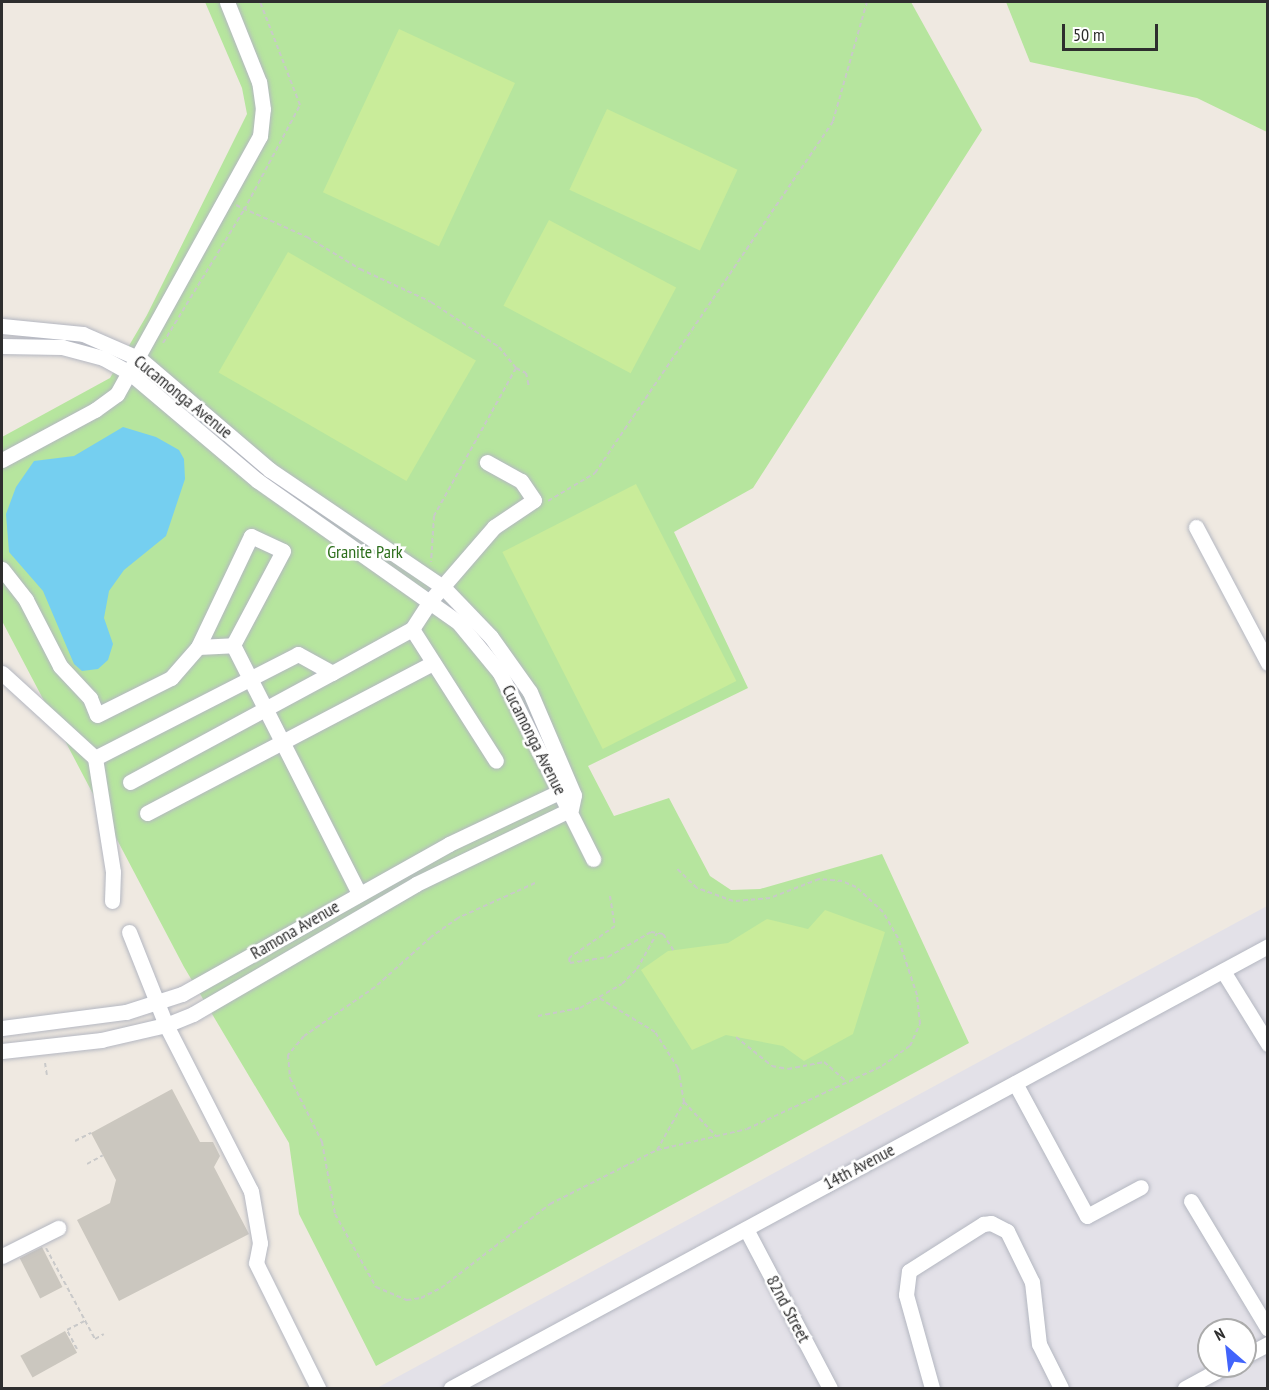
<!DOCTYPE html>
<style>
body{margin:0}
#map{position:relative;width:1269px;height:1390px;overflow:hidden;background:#efe9e1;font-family:"PT Sans Narrow",sans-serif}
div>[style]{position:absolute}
.industrial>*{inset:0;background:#e3e1e8}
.green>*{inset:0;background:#b6e59e}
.pitch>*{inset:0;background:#c9ec9a;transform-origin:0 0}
.water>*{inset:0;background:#75cff0}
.building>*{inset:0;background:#cbc7bf;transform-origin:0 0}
.path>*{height:2px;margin-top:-1px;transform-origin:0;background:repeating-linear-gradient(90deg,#c9c9c9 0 4.5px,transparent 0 7.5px)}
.roads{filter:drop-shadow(0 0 2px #b4b7c1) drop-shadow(0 0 2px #b4b7c1)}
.minor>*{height:15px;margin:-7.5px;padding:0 7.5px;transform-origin:7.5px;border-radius:7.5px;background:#fff}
span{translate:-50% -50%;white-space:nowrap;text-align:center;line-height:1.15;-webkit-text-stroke:5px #fff;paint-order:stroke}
.street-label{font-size:18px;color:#2e2e2e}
.park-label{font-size:18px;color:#2c6e1b}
.frame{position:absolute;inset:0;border:3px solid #2e2e2e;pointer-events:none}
.north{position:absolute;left:1197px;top:1318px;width:60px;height:60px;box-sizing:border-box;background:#fff;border:2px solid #ababab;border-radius:50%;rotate:332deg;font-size:16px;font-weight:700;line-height:24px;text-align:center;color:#2e2e2e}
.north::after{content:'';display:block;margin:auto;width:21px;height:27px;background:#4264fb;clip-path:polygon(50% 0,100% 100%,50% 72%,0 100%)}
.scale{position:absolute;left:1062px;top:24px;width:96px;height:27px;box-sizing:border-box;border:3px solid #2e2e2e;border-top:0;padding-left:8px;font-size:18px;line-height:21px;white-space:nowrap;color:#2e2e2e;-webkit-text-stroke:4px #fff;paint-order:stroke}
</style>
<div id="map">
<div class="industrial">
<div style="clip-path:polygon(evenodd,1267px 906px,1267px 1388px,377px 1388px,1267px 906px,1209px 1330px,1245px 1330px,1245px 1366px,1209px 1366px,1209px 1330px)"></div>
</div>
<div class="green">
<div style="clip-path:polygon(205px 2px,911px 2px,982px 130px,753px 488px,674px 532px,748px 688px,588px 766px,614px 816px,669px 798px,710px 876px,731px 890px,760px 889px,882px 854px,969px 1043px,376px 1366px,299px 1214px,289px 1143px,184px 967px,2px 621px,2px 437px,110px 378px,147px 315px,247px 114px,242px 88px)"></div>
<div style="clip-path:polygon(1006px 2px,1267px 2px,1267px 132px,1197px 98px,1030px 62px)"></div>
</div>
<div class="pitch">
<div style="left:399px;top:29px;width:128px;height:180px;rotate:25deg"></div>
<div style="left:607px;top:109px;width:144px;height:89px;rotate:25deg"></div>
<div style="left:549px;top:220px;width:144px;height:97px;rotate:28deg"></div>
<div style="left:288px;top:252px;width:217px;height:139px;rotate:30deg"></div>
<div style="left:636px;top:484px;width:221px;height:150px;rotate:63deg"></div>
<div style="clip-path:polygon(825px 910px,885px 932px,853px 1034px,804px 1061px,783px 1046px,726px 1035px,692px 1050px,641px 970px,668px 951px,728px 943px,767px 919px,808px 929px)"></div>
</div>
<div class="water">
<div style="clip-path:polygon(123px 427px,156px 437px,179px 450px,184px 459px,185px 479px,166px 536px,124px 570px,109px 591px,104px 618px,113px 644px,108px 660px,98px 669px,82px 671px,74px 664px,43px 591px,9px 552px,6px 514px,16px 487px,34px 461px,74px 456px)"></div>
</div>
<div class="building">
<div style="clip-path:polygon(172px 1089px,200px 1142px,213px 1142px,220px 1156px,214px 1167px,249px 1234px,119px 1301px,77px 1220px,110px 1203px,116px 1180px,91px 1133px)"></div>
<div style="left:42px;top:1247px;width:45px;height:25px;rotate:63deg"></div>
<div style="left:65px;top:1331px;width:25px;height:51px;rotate:61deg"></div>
</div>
<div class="path">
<div style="left:236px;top:205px;width:78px;rotate:24.3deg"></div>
<div style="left:307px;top:237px;width:62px;rotate:31.1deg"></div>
<div style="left:360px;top:269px;width:78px;rotate:24.9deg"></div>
<div style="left:431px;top:302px;width:82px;rotate:33.5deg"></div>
<div style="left:499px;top:347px;width:27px;rotate:51deg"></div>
<div style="left:516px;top:368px;width:169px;rotate:119deg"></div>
<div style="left:434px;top:516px;width:46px;rotate:93.7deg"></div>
<div style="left:163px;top:343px;width:156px;rotate:-58.7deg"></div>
<div style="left:244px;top:210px;width:119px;rotate:-61.9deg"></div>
<div style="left:300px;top:105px;width:110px;rotate:-111.2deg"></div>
<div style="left:516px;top:368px;width:11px;rotate:27deg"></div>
<div style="left:526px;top:373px;width:14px;rotate:78deg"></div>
<div style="left:548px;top:501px;width:55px;rotate:-30.8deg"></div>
<div style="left:595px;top:473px;width:425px;rotate:-55.9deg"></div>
<div style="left:833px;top:121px;width:124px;rotate:-74.1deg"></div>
<div style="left:535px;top:883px;width:85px;rotate:155.6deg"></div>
<div style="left:458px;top:918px;width:33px;rotate:145deg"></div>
<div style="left:431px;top:937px;width:75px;rotate:138.2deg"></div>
<div style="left:375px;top:987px;width:86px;rotate:145.4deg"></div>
<div style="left:304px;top:1036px;width:25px;rotate:130deg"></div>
<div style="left:288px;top:1055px;width:23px;rotate:85deg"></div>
<div style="left:290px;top:1078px;width:72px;rotate:63.4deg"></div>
<div style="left:322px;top:1142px;width:73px;rotate:79.8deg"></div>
<div style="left:335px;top:1214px;width:84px;rotate:60.7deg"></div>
<div style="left:376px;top:1287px;width:34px;rotate:23deg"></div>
<div style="left:407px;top:1300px;width:14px;rotate:-8deg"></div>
<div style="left:421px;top:1298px;width:22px;rotate:-27deg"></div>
<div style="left:441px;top:1288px;width:138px;rotate:-37.6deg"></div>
<div style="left:550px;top:1204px;width:120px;rotate:-26.8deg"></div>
<div style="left:657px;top:1150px;width:55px;rotate:-60.6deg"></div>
<div style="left:684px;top:1102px;width:35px;rotate:-100deg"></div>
<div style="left:678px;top:1068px;width:43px;rotate:-122.6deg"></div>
<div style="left:655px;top:1032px;width:66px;rotate:-148.7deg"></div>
<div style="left:610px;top:896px;width:30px;rotate:81deg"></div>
<div style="left:615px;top:926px;width:56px;rotate:145.2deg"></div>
<div style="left:569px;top:958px;width:5px;rotate:79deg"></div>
<div style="left:570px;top:963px;width:38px;rotate:-9deg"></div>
<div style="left:608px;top:957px;width:50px;rotate:-30.2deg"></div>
<div style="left:651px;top:932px;width:12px;rotate:9deg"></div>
<div style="left:663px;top:934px;width:20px;rotate:57deg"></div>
<div style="left:538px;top:1016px;width:43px;rotate:-10.8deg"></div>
<div style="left:580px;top:1008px;width:48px;rotate:-29.7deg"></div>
<div style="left:622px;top:984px;width:21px;rotate:-45deg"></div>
<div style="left:637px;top:969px;width:41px;rotate:-60.9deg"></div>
<div style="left:736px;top:1037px;width:46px;rotate:38.9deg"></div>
<div style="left:772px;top:1066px;width:16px;rotate:11deg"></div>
<div style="left:788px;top:1069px;width:37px;rotate:-11deg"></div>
<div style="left:824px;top:1062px;width:30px;rotate:41deg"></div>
<div style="left:45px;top:1063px;width:12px;rotate:81deg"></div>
<div style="left:684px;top:1102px;width:47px;rotate:46.7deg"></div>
<div style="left:75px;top:1141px;width:18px;rotate:-27deg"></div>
<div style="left:657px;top:1150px;width:92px;rotate:-13.1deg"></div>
<div style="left:747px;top:1129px;width:149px;rotate:-25deg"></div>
<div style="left:882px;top:1066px;width:34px;rotate:-36deg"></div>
<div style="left:910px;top:1046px;width:24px;rotate:-66deg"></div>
<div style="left:920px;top:1024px;width:29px;rotate:-96deg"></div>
<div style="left:917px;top:995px;width:60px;rotate:-108.4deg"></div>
<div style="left:898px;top:938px;width:30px;rotate:-120deg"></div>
<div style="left:883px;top:912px;width:37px;rotate:-137deg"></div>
<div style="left:856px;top:887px;width:15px;rotate:-157deg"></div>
<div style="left:842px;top:881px;width:23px;rotate:-175deg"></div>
<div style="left:819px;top:879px;width:53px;rotate:158.8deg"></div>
<div style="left:770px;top:898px;width:37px;rotate:175deg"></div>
<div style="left:733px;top:901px;width:38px;rotate:-160deg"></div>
<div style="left:697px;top:888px;width:29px;rotate:-136deg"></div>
<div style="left:87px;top:1164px;width:18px;rotate:-29deg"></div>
<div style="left:46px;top:1248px;width:103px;rotate:61.7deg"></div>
<div style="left:95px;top:1339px;width:10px;rotate:-29deg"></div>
<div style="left:77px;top:1349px;width:21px;rotate:-118deg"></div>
<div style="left:67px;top:1330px;width:20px;rotate:-27deg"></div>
</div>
<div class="roads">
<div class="minor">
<div style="left:2px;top:326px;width:81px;rotate:5.6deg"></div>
<div style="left:83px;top:334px;width:62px;rotate:23.7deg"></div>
<div style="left:140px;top:359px;width:171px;rotate:40.5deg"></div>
<div style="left:270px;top:470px;width:209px;rotate:34.1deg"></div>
<div style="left:443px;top:587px;width:69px;rotate:46.2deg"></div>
<div style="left:491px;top:637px;width:67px;rotate:54.7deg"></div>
<div style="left:530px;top:692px;width:112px;rotate:66.9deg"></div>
<div style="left:574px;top:795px;width:14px;rotate:102deg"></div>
<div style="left:2px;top:346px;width:60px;rotate:1deg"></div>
<div style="left:62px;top:347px;width:42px;rotate:15deg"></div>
<div style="left:103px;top:358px;width:31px;rotate:29deg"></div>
<div style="left:130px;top:373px;width:167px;rotate:40.2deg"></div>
<div style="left:258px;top:481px;width:245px;rotate:35.2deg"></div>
<div style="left:458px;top:622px;width:66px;rotate:50.5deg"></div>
<div style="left:500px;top:673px;width:208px;rotate:63.4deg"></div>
<div style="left:2px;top:460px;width:106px;rotate:-28.3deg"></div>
<div style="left:95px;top:410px;width:27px;rotate:-36deg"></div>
<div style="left:117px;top:394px;width:295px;rotate:-61deg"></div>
<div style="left:260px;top:136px;width:27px;rotate:-84deg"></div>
<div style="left:263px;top:109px;width:27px;rotate:-98deg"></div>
<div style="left:259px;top:82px;width:86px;rotate:-111.8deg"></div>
<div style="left:1196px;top:527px;width:154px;rotate:62.1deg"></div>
<div style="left:2px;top:569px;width:39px;rotate:52deg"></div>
<div style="left:26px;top:600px;width:74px;rotate:62.7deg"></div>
<div style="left:60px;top:666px;width:44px;rotate:46.8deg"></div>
<div style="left:90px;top:698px;width:18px;rotate:68deg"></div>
<div style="left:97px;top:715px;width:83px;rotate:-26.6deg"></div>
<div style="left:171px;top:678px;width:41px;rotate:-48.9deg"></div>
<div style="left:198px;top:647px;width:123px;rotate:-64.5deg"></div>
<div style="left:251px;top:536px;width:35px;rotate:25deg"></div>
<div style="left:283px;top:551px;width:106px;rotate:118deg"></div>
<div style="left:233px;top:645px;width:278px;rotate:63.1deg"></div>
<div style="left:412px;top:629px;width:156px;rotate:57.5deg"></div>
<div style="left:198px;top:647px;width:35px;rotate:-3deg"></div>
<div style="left:2px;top:673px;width:126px;rotate:42.4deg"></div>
<div style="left:95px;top:758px;width:228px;rotate:-27.1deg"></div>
<div style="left:298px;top:654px;width:39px;rotate:29deg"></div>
<div style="left:332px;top:673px;width:91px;rotate:-28.8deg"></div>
<div style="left:412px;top:629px;width:33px;rotate:-57deg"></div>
<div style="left:430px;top:601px;width:98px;rotate:-49.1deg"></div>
<div style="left:494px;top:527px;width:48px;rotate:-34deg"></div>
<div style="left:534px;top:500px;width:23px;rotate:-124deg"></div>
<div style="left:521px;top:481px;width:39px;rotate:-151deg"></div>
<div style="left:95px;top:758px;width:115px;rotate:81deg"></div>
<div style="left:113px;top:872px;width:29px;rotate:92deg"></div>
<div style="left:130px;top:782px;width:230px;rotate:-28.4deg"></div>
<div style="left:147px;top:813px;width:323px;rotate:-27.7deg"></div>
<div style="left:129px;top:932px;width:100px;rotate:68.3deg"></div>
<div style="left:166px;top:1025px;width:186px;rotate:62.9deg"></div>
<div style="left:251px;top:1191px;width:53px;rotate:80.2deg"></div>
<div style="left:260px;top:1243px;width:20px;rotate:101deg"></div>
<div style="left:256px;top:1263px;width:140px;rotate:63.6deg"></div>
<div style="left:1223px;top:971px;width:86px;rotate:58.3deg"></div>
<div style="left:2px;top:1028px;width:125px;rotate:-7.4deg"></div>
<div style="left:126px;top:1012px;width:59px;rotate:-17.8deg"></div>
<div style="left:182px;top:994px;width:306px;rotate:-29.3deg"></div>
<div style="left:449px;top:844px;width:119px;rotate:-25.3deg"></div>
<div style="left:557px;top:793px;width:8px;rotate:7deg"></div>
<div style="left:2px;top:1051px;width:100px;rotate:-6.3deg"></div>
<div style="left:101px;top:1040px;width:67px;rotate:-13deg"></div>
<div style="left:166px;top:1025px;width:29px;rotate:-22deg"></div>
<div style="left:193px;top:1014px;width:258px;rotate:-30.2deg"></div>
<div style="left:416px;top:884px;width:172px;rotate:-25.8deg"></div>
<div style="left:1015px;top:1083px;width:151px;rotate:61.6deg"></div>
<div style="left:1087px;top:1216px;width:61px;rotate:-28.2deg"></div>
<div style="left:1191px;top:1201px;width:149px;rotate:59deg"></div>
<div style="left:746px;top:1229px;width:180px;rotate:62.2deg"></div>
<div style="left:2px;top:1256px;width:63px;rotate:-26.6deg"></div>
<div style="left:1245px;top:1356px;width:26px;rotate:-28deg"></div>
<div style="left:451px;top:1388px;width:929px;rotate:-28.41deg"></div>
<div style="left:932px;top:1388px;width:97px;rotate:-105.6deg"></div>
<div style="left:906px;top:1295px;width:24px;rotate:-83deg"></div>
<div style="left:909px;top:1271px;width:88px;rotate:-32.4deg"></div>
<div style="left:983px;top:1224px;width:8px;rotate:-7deg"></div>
<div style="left:991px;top:1223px;width:18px;rotate:27deg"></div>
<div style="left:1007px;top:1231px;width:57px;rotate:63.9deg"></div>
<div style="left:1032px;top:1282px;width:62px;rotate:83.6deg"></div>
<div style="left:1039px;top:1344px;width:49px;rotate:63.4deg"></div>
<div style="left:1185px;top:1388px;width:47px;rotate:-28.2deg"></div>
</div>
</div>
<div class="street-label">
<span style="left:183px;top:397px;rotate:39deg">Cucamonga Avenue</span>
<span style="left:534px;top:740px;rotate:63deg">Cucamonga Avenue</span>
<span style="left:295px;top:930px;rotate:-30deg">Ramona Avenue</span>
<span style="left:859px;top:1167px;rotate:-28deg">14th Avenue</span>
<span style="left:788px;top:1309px;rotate:62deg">82nd Street</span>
</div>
<div class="park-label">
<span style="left:365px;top:552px">Granite Park</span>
</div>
<div class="frame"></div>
<div class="north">N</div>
<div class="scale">50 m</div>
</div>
